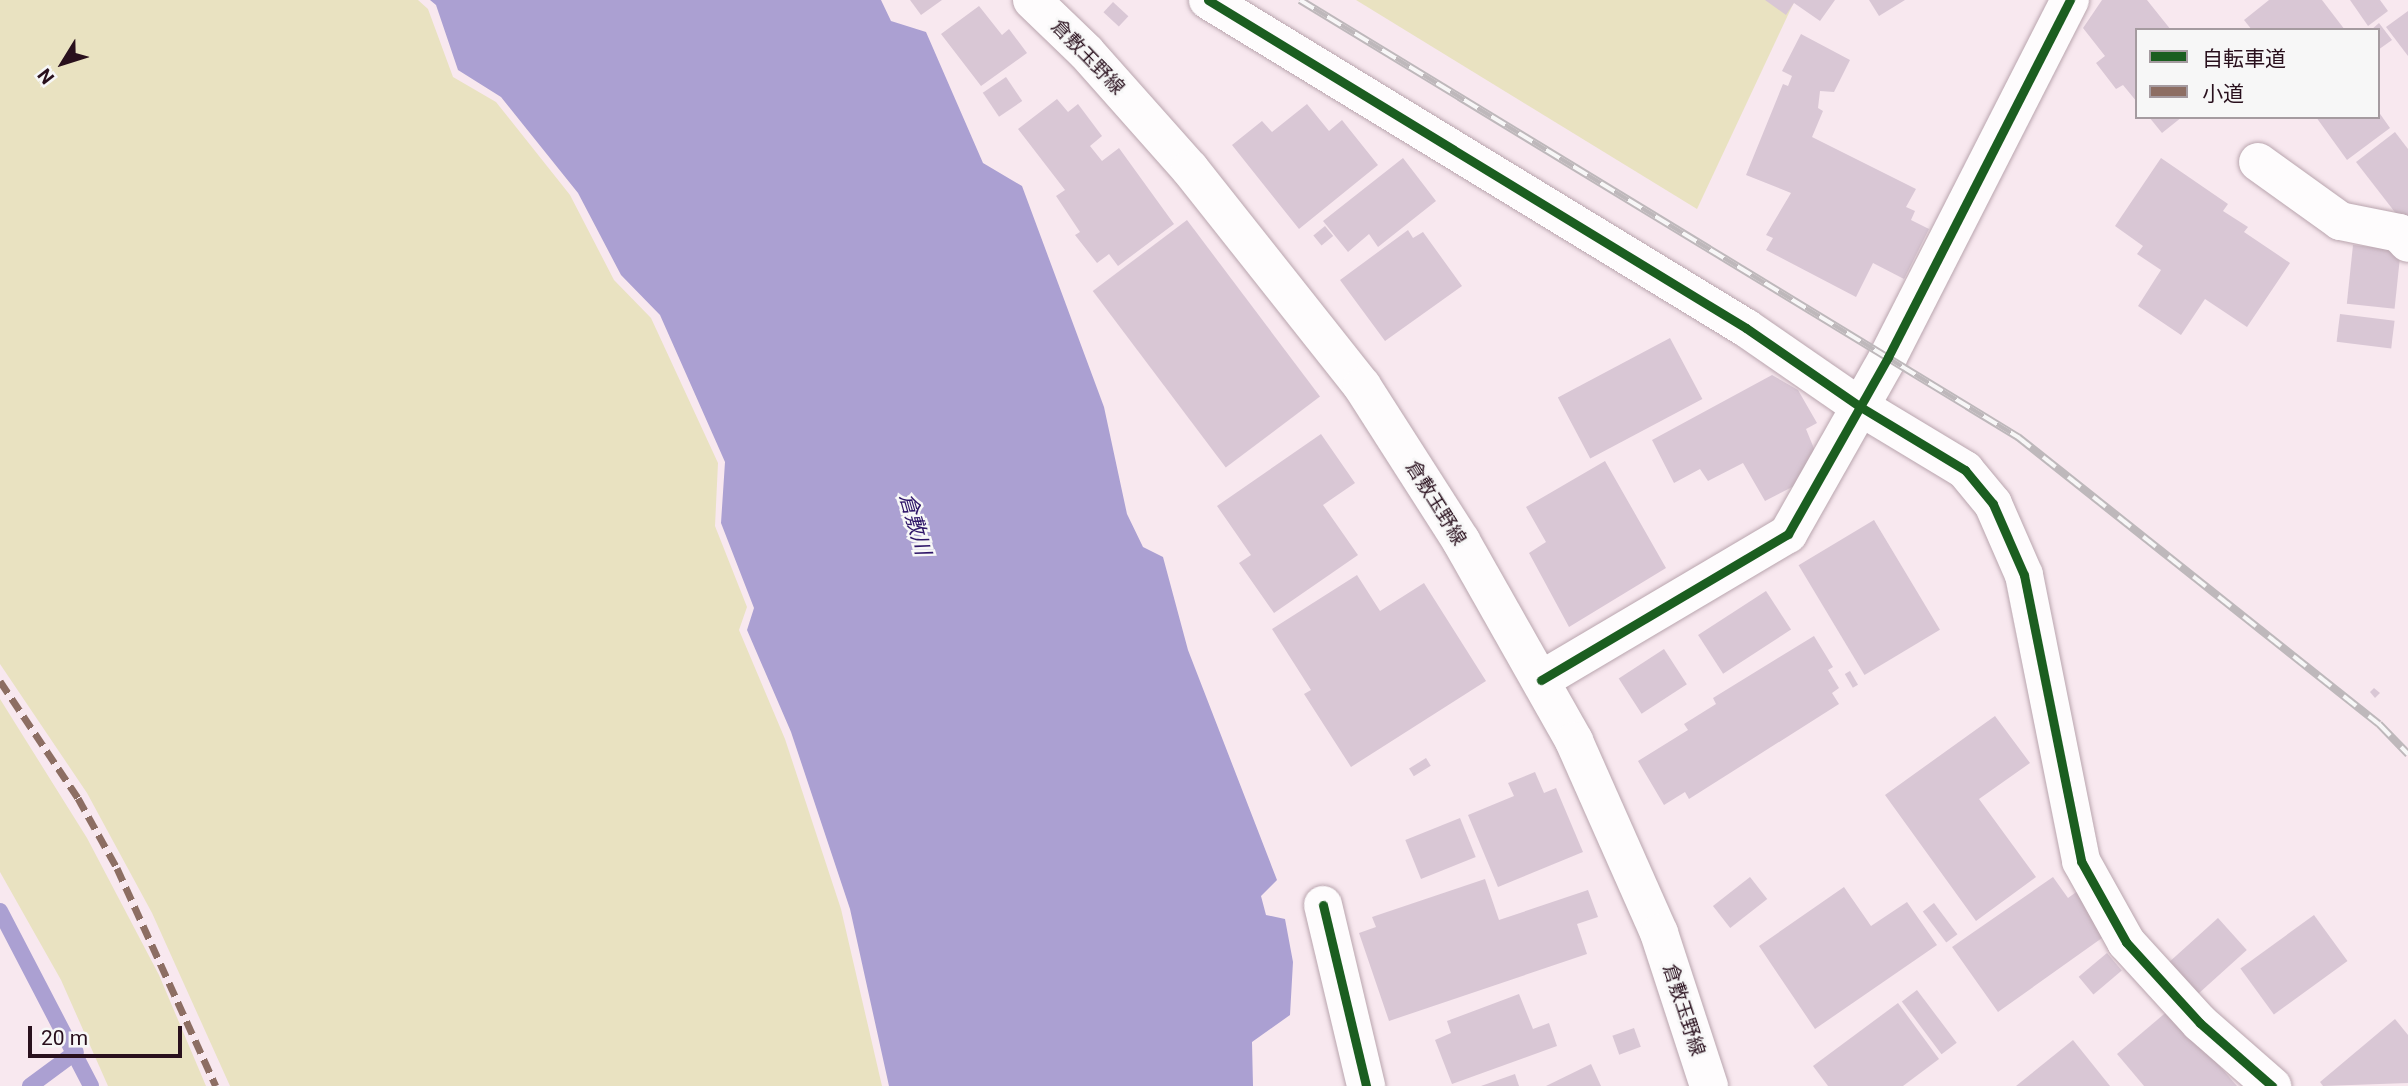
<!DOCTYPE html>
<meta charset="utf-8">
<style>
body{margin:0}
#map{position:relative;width:2408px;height:1086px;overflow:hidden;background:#f8e8ef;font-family:Roboto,"Noto Sans JP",sans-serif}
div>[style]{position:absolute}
.green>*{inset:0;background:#e9e2c1}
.water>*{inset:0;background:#aba0d2}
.stream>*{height:16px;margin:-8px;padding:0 8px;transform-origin:8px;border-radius:8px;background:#aba0d2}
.building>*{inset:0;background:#d9c7d5;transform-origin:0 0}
.roads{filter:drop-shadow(0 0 2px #b9a5ae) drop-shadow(0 0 2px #b9a5ae)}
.minor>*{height:38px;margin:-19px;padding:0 19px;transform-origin:19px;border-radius:19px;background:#fefcfd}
.primary>*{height:38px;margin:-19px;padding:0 19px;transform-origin:19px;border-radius:19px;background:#fefcfd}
.rail>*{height:8px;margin-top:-4px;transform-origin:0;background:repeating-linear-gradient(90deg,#f7f7f7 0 16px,#beb8bb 0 32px);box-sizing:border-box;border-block:2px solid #beb8bb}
.quiet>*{height:7px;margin-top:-3.5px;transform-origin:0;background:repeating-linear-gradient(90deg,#8d6e63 0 14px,transparent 0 21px)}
.cycleway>*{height:9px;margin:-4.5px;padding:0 4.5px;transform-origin:4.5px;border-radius:4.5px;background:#1b5e20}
span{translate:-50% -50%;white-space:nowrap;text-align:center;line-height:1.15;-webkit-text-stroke:5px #f7f7f7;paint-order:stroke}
.street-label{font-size:19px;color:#29101d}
.water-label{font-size:21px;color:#2e1568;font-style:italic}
.legend{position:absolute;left:2135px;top:28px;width:245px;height:91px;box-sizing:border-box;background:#f7f7f7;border:2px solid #a59ba0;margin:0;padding:9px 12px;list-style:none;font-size:21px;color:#29101d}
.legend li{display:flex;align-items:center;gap:14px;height:35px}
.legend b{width:35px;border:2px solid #a59ba0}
.north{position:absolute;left:28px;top:28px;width:70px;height:70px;-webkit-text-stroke:5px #f7f7f7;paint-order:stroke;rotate:232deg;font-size:19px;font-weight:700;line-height:28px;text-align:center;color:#29101d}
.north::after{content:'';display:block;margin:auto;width:24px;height:32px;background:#29101d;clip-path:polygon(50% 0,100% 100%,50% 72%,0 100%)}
.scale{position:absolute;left:28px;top:1026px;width:154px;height:32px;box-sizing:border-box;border:4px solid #29101d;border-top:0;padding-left:9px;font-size:21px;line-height:24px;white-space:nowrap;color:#29101d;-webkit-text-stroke:5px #f7f7f7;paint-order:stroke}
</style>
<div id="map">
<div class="green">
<div style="clip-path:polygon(0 0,418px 0,428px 9px,453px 77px,496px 102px,570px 195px,614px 280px,651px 318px,718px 463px,715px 526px,747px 607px,739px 630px,785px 739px,841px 909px,882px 1086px,230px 1086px,152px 913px,87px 793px,0 664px)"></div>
<div style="clip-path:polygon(1356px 0,1795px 0,1697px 209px)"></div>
<div style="clip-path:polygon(0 699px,87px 838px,159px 975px,206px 1086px,108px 1086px,61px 980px,0 872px)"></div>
</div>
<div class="water">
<div style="clip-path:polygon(430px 0,881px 0,891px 21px,926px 32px,983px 163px,1022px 186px,1104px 407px,1127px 514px,1143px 547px,1163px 557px,1188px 650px,1277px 880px,1261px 896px,1266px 915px,1285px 919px,1293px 962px,1290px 1015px,1252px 1042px,1253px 1086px,889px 1086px,850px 909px,791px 732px,747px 630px,754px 608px,721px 523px,725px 462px,660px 315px,621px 275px,578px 193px,501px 97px,458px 70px,436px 5px)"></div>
</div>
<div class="stream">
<div style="left:0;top:911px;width:197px;rotate:62.5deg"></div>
<div style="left:30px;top:1086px;width:57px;rotate:-36.5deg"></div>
</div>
<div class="building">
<div style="clip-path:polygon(910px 0,942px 0,921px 15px)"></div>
<div style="clip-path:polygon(1765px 0,1835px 0,1820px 21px,1794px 3px,1786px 15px)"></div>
<div style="clip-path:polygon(1869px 0,1905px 0,1879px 16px)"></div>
<div style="clip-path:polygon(2102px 0,2147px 0,2171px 30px,2137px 30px,2137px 102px,2123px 85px,2116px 89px,2096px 63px,2105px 56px,2083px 28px)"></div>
<div style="clip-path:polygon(2269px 0,2322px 0,2345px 30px,2252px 30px,2244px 20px)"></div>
<div style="clip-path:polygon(2350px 0,2380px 0,2388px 11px,2368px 26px)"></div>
<div style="left:1113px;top:2px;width:21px;height:14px;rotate:43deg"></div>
<div style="clip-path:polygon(979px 6px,1002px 35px,1009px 29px,1027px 53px,981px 86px,941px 34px)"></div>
<div style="clip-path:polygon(2408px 11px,2408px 56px,2386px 27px)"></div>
<div style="clip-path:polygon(2379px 23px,2392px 40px,2378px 50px,2378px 30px,2371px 30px)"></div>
<div style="clip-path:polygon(1801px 34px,1850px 60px,1834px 92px,1820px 91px,1818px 108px,1823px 111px,1812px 137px,1916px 189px,1906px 207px,1915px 211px,1911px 220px,1929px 229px,1904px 279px,1873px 263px,1856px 297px,1766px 250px,1773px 238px,1766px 235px,1791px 193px,1746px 175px,1783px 84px,1788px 86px,1792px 76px,1782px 71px)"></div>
<div style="left:1006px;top:77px;width:29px;height:28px;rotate:56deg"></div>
<div style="clip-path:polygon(1057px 99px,1068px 112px,1078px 104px,1102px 136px,1090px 146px,1102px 161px,1119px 148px,1174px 224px,1118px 266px,1109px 254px,1097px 263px,1075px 235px,1080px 232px,1056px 196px,1065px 190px,1018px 129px)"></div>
<div style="clip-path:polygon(1307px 104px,1329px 131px,1342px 120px,1378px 165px,1299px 229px,1232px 145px,1262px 121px,1272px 132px)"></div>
<div style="clip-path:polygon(2378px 111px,2390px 128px,2347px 160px,2316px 117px,2378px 117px)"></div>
<div style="clip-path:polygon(2149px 117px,2182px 117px,2162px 133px)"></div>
<div style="clip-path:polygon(2395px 132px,2408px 149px,2408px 215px,2401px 220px,2356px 162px)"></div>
<div style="clip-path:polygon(1403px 158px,1436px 201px,1378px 247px,1369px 234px,1348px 252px,1323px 221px)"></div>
<div style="clip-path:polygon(2161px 158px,2228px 204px,2223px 211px,2248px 227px,2244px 232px,2290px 263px,2247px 327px,2205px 299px,2181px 335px,2138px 306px,2161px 270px,2137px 254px,2143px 246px,2115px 226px)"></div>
<div style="left:1187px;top:220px;width:221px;height:118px;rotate:53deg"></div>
<div style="left:1325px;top:226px;width:13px;height:15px;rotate:51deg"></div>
<div style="clip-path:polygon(1408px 230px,1413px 238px,1423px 232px,1462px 286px,1385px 341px,1340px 280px)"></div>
<div style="left:2353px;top:245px;width:48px;height:59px;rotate:6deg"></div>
<div style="left:2340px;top:314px;width:55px;height:28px;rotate:7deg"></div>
<div style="left:1670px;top:338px;width:69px;height:127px;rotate:62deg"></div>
<div style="clip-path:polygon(1772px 375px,1798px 390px,1817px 423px,1806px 429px,1815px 451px,1798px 484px,1765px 501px,1743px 463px,1708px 481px,1700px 469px,1674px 483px,1652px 440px)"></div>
<div style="clip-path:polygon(1321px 434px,1355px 483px,1323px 505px,1358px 555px,1274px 613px,1239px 563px,1251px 555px,1217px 506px)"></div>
<div style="clip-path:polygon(1605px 461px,1666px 568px,1569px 627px,1529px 553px,1546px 542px,1526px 507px)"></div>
<div style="left:1874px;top:520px;width:128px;height:88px;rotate:59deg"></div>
<div style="clip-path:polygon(1357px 575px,1380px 611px,1424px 583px,1486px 681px,1351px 767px,1304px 694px,1311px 690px,1272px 629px)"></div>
<div style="left:1766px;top:591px;width:46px;height:81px;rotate:57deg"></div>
<div style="clip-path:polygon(1814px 636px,1833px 667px,1828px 670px,1839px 688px,1832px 693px,1839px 704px,1689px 799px,1685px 792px,1664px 805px,1638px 761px,1688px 730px,1684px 724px,1716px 704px,1713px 698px)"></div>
<div style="left:1664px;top:649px;width:42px;height:54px;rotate:57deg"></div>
<div style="left:1850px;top:671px;width:16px;height:6px;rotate:60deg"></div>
<div style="clip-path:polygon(2374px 688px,2380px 693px,2375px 698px,2370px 692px)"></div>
<div style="clip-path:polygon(1995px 716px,2030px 763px,1979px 799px,2036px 877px,1976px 921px,1885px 795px)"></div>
<div style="left:1426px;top:758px;width:9px;height:20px;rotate:58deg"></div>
<div style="clip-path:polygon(1535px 772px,1544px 793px,1556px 788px,1583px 852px,1498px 887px,1468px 815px,1514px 796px,1508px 783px)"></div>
<div style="left:1460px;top:818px;width:42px;height:59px;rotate:68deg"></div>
<div style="left:1750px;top:877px;width:28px;height:47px;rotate:52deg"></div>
<div style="clip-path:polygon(2053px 877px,2068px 898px,2079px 890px,2109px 933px,1998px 1012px,1952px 947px)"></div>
<div style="clip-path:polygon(1485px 879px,1499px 920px,1588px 890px,1598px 917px,1577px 924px,1587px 954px,1389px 1021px,1359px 933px,1376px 927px,1372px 917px)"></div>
<div style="clip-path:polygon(1844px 887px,1871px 926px,1907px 902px,1937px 945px,1815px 1029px,1759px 946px)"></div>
<div style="left:1934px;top:903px;width:39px;height:14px;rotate:53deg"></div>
<div style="left:2314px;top:915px;width:57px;height:91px;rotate:54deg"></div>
<div style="left:2218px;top:918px;width:43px;height:69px;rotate:48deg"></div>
<div style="left:2107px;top:953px;width:23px;height:37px;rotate:50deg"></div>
<div style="left:1917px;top:990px;width:66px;height:19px;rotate:53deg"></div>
<div style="clip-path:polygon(1519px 994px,1533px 1029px,1549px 1023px,1557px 1046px,1452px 1084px,1435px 1040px,1451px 1033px,1447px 1021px)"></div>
<div style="clip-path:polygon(1898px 1003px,1939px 1059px,1903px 1086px,1828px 1086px,1813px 1066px)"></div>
<div style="clip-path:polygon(2170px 1009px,2237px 1086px,2144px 1086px,2117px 1054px)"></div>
<div style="clip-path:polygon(2395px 1019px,2408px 1035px,2408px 1083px,2323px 1086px,2320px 1082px)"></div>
<div style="left:1634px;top:1028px;width:20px;height:23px;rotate:70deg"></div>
<div style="clip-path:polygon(2073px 1040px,2110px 1086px,2016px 1086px)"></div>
<div style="clip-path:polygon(1591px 1064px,1601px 1086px,1546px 1086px)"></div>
<div style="clip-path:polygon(1515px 1074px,1519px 1086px,1481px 1086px)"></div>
</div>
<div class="roads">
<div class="minor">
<div style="left:1208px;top:0;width:630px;rotate:31.37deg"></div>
<div style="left:1746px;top:328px;width:137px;rotate:34.6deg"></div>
<div style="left:1859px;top:406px;width:124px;rotate:31.1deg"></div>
<div style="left:1965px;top:470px;width:44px;rotate:50.5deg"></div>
<div style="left:1993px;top:504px;width:77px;rotate:66.4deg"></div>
<div style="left:2024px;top:575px;width:292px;rotate:78.7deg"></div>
<div style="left:2081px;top:861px;width:93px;rotate:60.9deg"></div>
<div style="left:2126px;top:942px;width:110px;rotate:47.6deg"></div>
<div style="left:2200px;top:1023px;width:96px;rotate:41.2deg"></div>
<div style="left:2258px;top:162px;width:101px;rotate:35.7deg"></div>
<div style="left:2340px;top:221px;width:60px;rotate:11.5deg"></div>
<div style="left:2399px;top:233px;width:13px;rotate:48deg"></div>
<div style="left:1541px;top:680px;width:287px;rotate:-30.6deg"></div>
<div style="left:1788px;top:534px;width:203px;rotate:-60.5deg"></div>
<div style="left:1888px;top:357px;width:401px;rotate:-63deg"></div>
<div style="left:1323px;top:905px;width:186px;rotate:76.6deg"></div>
</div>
<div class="primary">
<div style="left:1032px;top:0;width:75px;rotate:43.9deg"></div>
<div style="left:1086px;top:52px;width:157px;rotate:48.4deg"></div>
<div style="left:1190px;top:169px;width:277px;rotate:51.6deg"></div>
<div style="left:1362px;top:386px;width:184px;rotate:57.4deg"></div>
<div style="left:1461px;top:541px;width:230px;rotate:60.5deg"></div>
<div style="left:1574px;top:741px;width:210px;rotate:66.1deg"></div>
<div style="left:1659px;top:933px;width:161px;rotate:71.9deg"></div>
</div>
</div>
<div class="rail">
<div style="left:1300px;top:0;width:841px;rotate:31.33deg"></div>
<div style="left:2018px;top:437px;width:461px;rotate:38.5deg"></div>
<div style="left:2379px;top:724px;width:42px;rotate:46deg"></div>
</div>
<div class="quiet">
<div style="left:0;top:681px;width:141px;rotate:56.3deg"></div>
<div style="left:78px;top:798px;width:80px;rotate:60.9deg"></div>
<div style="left:117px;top:868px;width:239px;rotate:65.6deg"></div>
</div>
<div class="cycleway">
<div style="left:1208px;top:0;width:630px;rotate:31.37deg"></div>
<div style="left:1746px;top:328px;width:137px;rotate:34.6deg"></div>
<div style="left:1859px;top:406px;width:124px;rotate:31.1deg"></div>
<div style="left:1965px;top:470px;width:44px;rotate:50.5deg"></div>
<div style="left:1993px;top:504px;width:77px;rotate:66.4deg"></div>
<div style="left:2024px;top:575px;width:292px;rotate:78.7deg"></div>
<div style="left:2081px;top:861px;width:93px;rotate:60.9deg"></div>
<div style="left:2126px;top:942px;width:110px;rotate:47.6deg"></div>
<div style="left:2200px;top:1023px;width:96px;rotate:41.2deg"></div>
<div style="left:1541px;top:680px;width:287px;rotate:-30.6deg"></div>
<div style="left:1788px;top:534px;width:203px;rotate:-60.5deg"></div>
<div style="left:1888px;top:357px;width:401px;rotate:-63deg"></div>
<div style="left:1323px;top:905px;width:186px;rotate:76.6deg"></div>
</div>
<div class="street-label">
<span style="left:1088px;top:57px;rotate:46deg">倉敷玉野線</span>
<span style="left:1436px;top:503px;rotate:58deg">倉敷玉野線</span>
<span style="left:1684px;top:1010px;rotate:72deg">倉敷玉野線</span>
</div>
<div class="water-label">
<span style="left:915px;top:524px;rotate:74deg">倉敷川</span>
</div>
<ul class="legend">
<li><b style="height:9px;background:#1b5e20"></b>自転車道</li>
<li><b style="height:9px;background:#8d6e63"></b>小道</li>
</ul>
<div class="north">N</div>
<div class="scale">20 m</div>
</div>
